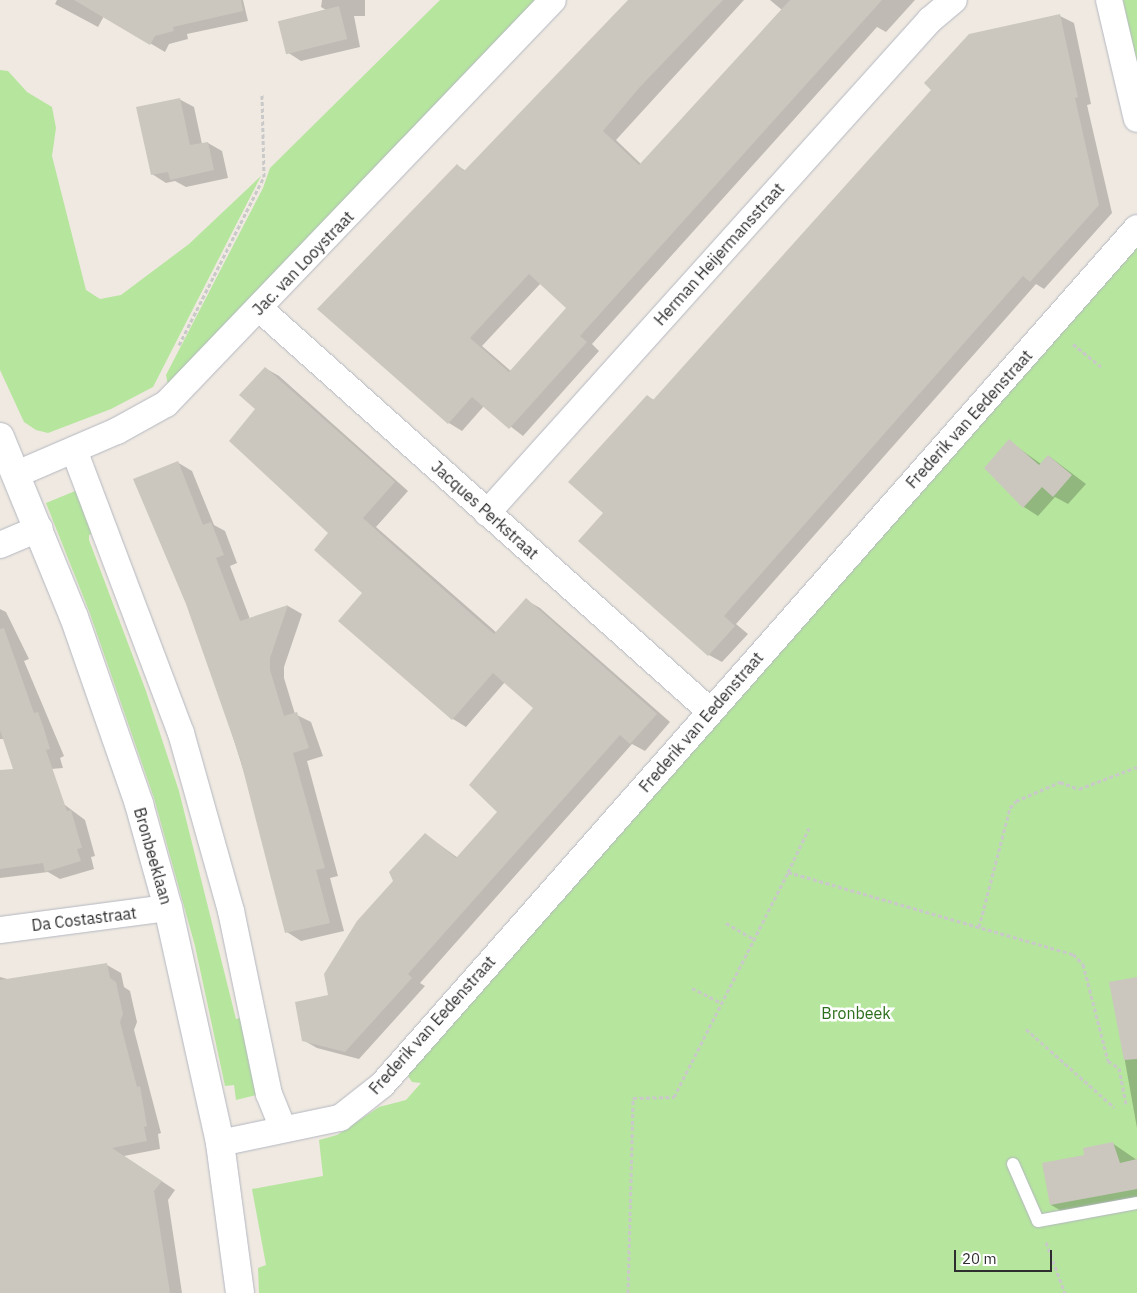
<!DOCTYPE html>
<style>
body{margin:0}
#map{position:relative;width:1137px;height:1293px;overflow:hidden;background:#efe9e1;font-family:"IBM Plex Sans",sans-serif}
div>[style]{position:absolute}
.green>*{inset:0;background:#b6e59e}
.shadow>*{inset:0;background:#0003}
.building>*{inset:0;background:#cbc7bf;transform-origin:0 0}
.path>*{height:3px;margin-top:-1.5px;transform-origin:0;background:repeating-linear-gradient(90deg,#c9c9c9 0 4px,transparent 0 6.5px)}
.roads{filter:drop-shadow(0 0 1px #b4b7c1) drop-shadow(0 0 1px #b4b7c1)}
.lane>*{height:12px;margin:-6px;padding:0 6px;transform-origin:6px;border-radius:6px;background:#fff}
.street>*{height:26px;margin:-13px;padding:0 13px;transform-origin:13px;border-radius:13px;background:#fff}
.secondary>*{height:28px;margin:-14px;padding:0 14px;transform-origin:14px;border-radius:14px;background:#fff}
span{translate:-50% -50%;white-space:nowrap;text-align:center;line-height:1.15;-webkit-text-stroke:5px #fff;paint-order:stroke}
.street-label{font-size:16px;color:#2e2e2e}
.park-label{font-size:16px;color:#2c6e1b}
.scale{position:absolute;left:954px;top:1250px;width:98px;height:22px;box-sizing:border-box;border:2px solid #2e2e2e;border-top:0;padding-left:6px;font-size:15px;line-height:18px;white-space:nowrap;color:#2e2e2e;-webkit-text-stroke:4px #fff;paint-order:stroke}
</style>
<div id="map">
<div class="green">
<div style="clip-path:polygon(440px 0,538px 0,168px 385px,166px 375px,263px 188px,270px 168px)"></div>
<div style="clip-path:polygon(1123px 0,1137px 0,1137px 64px)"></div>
<div style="clip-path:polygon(0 70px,8px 71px,27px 92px,52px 107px,56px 128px,52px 156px,86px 290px,100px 299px,121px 295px,189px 244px,261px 176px,153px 387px,111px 409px,48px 433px,36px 430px,24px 422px,0 370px)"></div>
<div style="clip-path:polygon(1137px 244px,1137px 1293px,259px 1293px,258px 1268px,266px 1265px,252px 1189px,323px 1176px,319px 1140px,337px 1135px,379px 1107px,406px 1100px,421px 1083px,412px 1082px,408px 1076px,410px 1068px)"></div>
<div style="clip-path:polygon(80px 489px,97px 532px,89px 535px,89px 540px,146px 691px,179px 791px,236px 1019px,246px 1017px,260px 1094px,236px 1100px,234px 1085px,225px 1086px,195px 946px,154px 798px,89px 611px,46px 503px)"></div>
</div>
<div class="shadow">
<div style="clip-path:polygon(57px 0,243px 0,248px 21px,187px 34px,188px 39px,169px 44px,165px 52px,104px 16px,98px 27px,55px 4px)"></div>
<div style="clip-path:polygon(322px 0,365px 0,365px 16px,354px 16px,360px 47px,301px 61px,287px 52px,326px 10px,321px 7px)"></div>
<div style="clip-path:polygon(evenodd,630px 0,744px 0,616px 140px,641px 164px,782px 10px,770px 0,915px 0,886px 32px,877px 27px,592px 344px,599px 351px,523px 436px,484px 406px,462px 431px,449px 423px,319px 309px,458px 166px,466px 171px,630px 0,541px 283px,568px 308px,511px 371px,482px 346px,541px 283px)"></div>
<div style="clip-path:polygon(1060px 16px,1074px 23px,1091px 104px,1087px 105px,1112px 213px,1044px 289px,1036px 284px,736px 624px,748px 634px,722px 662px,709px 655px,605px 512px,647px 396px,654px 400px)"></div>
<div style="clip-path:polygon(179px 99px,194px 107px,202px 144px,208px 143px,222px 151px,228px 178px,186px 187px,175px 181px,166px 183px,152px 174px)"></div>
<div style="clip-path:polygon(265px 368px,279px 376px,408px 491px,376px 527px,497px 633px,526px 600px,540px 608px,670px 722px,645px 751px,632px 744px,420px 983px,425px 986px,359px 1059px,317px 1048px,303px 1040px,394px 881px,425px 834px,458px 858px,498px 812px,535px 708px,505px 682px,466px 727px,453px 719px,339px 621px,364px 593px,256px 409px)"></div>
<div style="clip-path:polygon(1009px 441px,1041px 464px,1049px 456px,1086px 484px,1068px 504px,1055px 497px,1038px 516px,1024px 507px,985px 468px)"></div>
<div style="clip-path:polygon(177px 462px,192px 471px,214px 525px,225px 531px,237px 563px,230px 566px,250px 619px,288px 606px,302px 614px,284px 667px,284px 678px,295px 714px,311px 722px,323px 756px,307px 761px,338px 876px,330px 878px,344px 931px,301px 941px,287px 932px,263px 833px,222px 702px)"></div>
<div style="clip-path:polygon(0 609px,6px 612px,29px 659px,24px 661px,64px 756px,60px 758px,63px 768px,27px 771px,4px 739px,0 739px)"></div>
<div style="clip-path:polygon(65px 805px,85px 820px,95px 856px,91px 857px,94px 869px,60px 879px,48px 872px,0 878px,0 814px)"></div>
<div style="clip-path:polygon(107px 965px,121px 973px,124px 987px,130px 991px,137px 1022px,134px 1030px,161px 1133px,158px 1134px,160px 1149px,124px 1156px,175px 1190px,168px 1200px,182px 1293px,7px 1293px,0 1239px,0 977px,11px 980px)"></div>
<div style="clip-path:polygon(1137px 979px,1137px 1128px,1111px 983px)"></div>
<div style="clip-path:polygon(1112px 1143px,1137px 1160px,1137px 1206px,1072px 1217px,1051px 1205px,1086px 1156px)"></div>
</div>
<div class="building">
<div style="clip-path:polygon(74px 0,241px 0,243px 11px,173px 27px,174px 31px,155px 36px,150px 45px)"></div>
<div style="clip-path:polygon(evenodd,628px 0,723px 0,639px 88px,603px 131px,639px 165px,790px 0,882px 0,580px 336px,587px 342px,509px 429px,472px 397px,448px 424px,317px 309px,457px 164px,464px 171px,628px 0,529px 274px,566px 308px,509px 372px,470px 338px,529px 274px)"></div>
<div style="left:339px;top:6px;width:34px;height:63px;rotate:76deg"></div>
<div style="clip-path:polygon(1060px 14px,1078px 97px,1075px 98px,1099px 205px,1030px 282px,1023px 276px,724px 616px,735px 626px,708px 656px,578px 541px,603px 513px,568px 482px,647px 395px,653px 400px,888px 138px,931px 90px,924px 83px,969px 34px)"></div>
<div style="clip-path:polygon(180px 98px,190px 145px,208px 142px,214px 170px,170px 180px,168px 172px,151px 175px,136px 107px)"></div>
<div style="clip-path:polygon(265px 367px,395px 482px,363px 518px,385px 538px,494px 634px,526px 598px,657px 714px,630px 744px,620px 735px,408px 974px,412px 978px,345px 1052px,302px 1041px,295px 1002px,328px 995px,324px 974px,357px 921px,393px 881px,389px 872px,425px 833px,456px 858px,497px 812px,469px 785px,533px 708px,493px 673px,452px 720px,338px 621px,362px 593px,314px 550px,328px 533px,229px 441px,255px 409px,239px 395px)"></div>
<div style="clip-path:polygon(1009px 439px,1039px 465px,1048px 455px,1072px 475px,1053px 497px,1042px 487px,1023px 508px,984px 468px)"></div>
<div style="clip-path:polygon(178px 461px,203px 525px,211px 522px,224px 555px,216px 558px,240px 621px,288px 605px,270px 658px,270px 670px,284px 716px,297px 712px,309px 748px,293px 753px,325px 868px,316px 870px,330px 923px,285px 933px,240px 758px,186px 604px,133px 479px)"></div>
<div style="clip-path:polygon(4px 628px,34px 713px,38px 712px,44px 729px,50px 749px,46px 750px,67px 811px,71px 810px,82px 848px,77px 849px,81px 861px,45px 872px,43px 863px,0 869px,0 770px,13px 769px,0 730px,0 629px)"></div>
<div style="clip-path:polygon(107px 963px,110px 978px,116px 982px,123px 1014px,120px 1022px,137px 1087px,140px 1086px,147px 1126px,144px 1127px,147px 1141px,112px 1148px,162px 1181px,154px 1191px,170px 1293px,0 1293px,0 980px)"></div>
<div style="clip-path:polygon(1137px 977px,1137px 1059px,1124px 1060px,1109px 982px)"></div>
<div style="clip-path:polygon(1113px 1142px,1120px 1163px,1137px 1159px,1137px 1189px,1050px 1205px,1042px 1163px,1084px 1155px,1083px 1148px)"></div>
</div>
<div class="path">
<div style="left:1073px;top:344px;width:36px;rotate:39deg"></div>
<div style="left:179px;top:345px;width:188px;rotate:-63.2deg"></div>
<div style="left:264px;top:177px;width:83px;rotate:-91.4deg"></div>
<div style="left:788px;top:872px;width:49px;rotate:-64.5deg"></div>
<div style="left:726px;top:923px;width:32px;rotate:30deg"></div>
<div style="left:979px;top:927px;width:123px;rotate:-75.4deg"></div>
<div style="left:1010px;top:808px;width:9px;rotate:-49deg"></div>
<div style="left:1016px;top:801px;width:48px;rotate:-23.4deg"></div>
<div style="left:1060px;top:782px;width:20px;rotate:20deg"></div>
<div style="left:1079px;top:789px;width:62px;rotate:-20.8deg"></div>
<div style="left:692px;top:988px;width:34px;rotate:27deg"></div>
<div style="left:1026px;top:1029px;width:118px;rotate:41.6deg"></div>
<div style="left:1046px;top:1242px;width:54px;rotate:69.6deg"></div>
<div style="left:628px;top:1293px;width:195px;rotate:-88.5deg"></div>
<div style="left:633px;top:1098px;width:41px;rotate:-1.4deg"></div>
<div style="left:674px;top:1097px;width:252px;rotate:-63.1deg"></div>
<div style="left:788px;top:872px;width:297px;rotate:16.1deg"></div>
<div style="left:1073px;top:954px;width:14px;rotate:45deg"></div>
<div style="left:1083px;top:964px;width:100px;rotate:75.5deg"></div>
<div style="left:1108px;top:1061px;width:13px;rotate:32deg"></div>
<div style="left:1119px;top:1068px;width:38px;rotate:79deg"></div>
</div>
<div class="roads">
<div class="lane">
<div style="left:1013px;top:1164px;width:62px;rotate:66.3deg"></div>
<div style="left:1038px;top:1221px;width:101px;rotate:-10.3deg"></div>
</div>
<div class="street">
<div style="left:1109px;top:0;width:122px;rotate:76.8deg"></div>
<div style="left:260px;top:309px;width:603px;rotate:41.78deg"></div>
<div style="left:74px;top:450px;width:303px;rotate:69.3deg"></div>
<div style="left:181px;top:733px;width:185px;rotate:74.3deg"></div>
<div style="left:231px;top:911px;width:187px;rotate:78.3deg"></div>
<div style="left:269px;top:1094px;width:38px;rotate:68deg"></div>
<div style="left:17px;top:474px;width:109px;rotate:-23.3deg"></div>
<div style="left:117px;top:431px;width:56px;rotate:-28.9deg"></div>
<div style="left:166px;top:404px;width:559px;rotate:-46.23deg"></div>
<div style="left:487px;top:513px;width:663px;rotate:-48.06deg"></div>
<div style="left:930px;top:20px;width:31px;rotate:-40deg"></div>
<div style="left:0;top:545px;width:43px;rotate:-23deg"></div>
<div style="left:0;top:930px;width:169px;rotate:-7.5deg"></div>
<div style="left:220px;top:1143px;width:123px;rotate:-11.8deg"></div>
<div style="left:340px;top:1118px;width:53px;rotate:-38.2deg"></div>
<div style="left:382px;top:1085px;width:1142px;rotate:-48.62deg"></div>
</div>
<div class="secondary">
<div style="left:0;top:437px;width:195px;rotate:67.7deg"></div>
<div style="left:74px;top:617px;width:198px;rotate:70.8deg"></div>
<div style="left:139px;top:804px;width:108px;rotate:74.4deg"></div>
<div style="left:168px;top:908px;width:241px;rotate:77.5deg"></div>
<div style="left:220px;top:1143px;width:151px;rotate:82.4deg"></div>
</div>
</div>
<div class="street-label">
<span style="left:719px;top:254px;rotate:-48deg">Herman Heijermansstraat</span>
<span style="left:303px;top:263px;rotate:-46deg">Jac. van Looystraat</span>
<span style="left:969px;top:419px;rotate:-48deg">Frederik van Eedenstraat</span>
<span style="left:485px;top:510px;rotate:42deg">Jacques Perkstraat</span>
<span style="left:701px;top:722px;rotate:-49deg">Frederik van Eedenstraat</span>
<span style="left:153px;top:856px;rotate:74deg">Bronbeeklaan</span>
<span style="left:84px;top:919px;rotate:-7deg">Da Costastraat</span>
<span style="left:432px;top:1025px;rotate:-48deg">Frederik van Eedenstraat</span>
</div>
<div class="park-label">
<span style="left:856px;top:1013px">Bronbeek</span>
</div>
<div class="scale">20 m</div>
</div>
